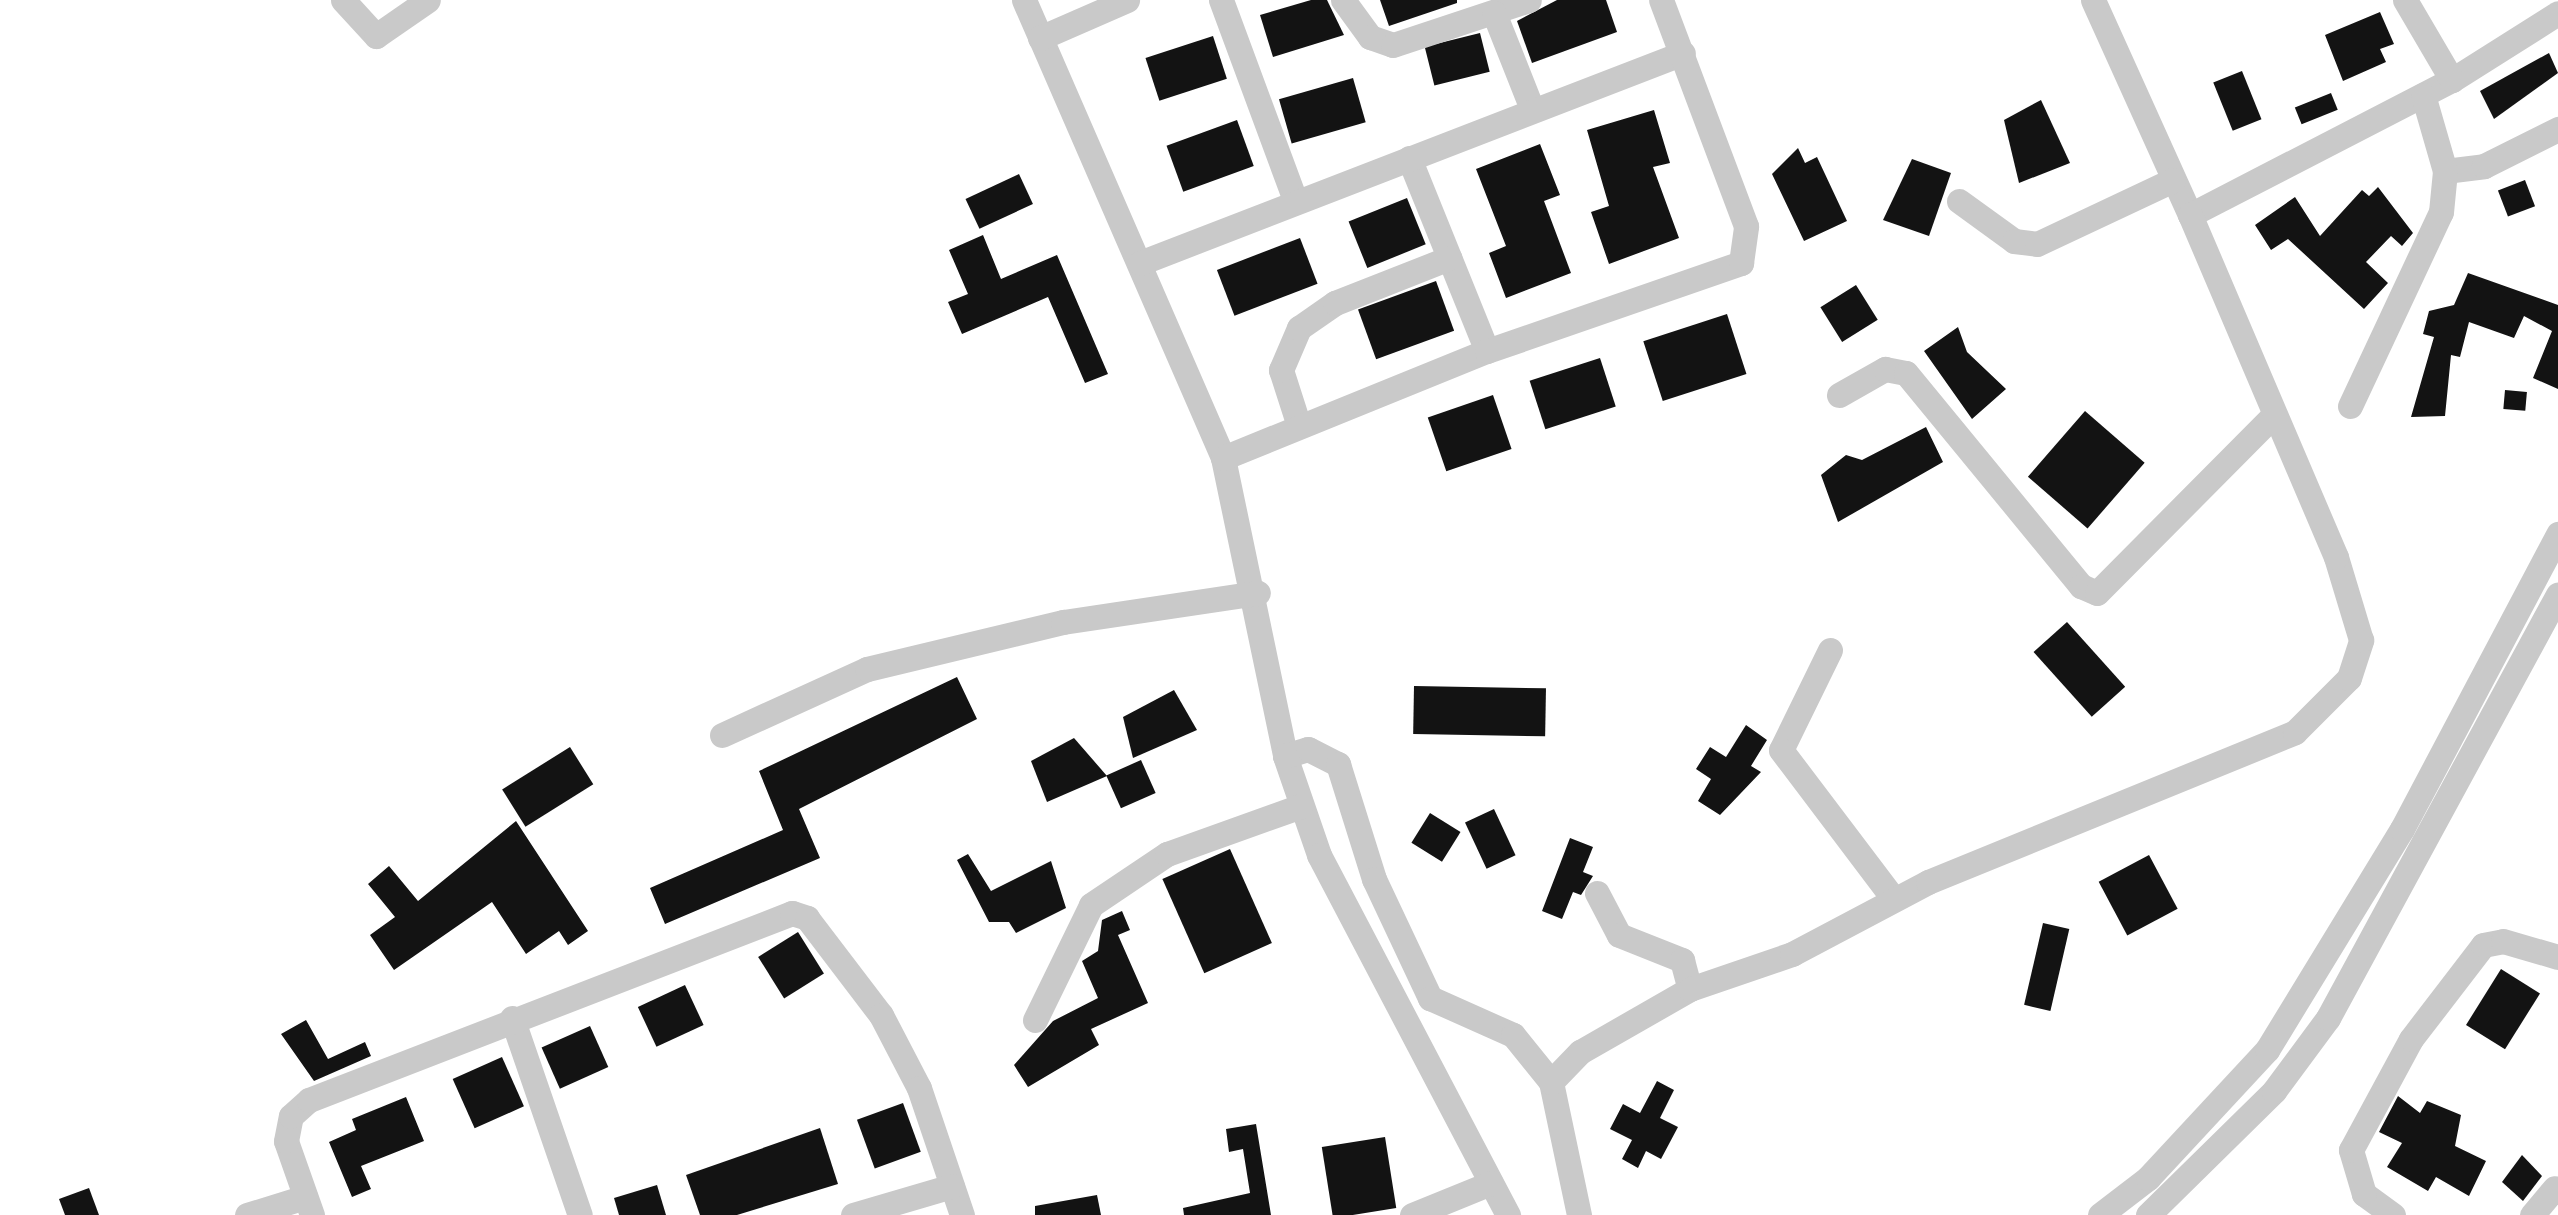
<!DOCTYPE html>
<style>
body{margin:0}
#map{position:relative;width:2558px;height:1215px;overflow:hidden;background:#fff;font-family:Helvetica,sans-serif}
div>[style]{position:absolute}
.building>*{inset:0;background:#131313;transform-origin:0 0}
.minor>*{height:25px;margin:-12.5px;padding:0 12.5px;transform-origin:12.5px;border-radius:12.5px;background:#c9c9c9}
span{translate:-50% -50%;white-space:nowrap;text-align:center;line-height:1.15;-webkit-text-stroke:10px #fff;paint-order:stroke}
</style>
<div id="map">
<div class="building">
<div style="clip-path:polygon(1311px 0,1327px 0,1344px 35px,1273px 57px,1260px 15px)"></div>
<div style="clip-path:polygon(1380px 0,1457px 0,1457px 3px,1389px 26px)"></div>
<div style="clip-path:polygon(1557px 0,1606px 0,1617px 32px,1532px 63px,1517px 21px)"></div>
<div style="clip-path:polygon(2380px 12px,2394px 44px,2380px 49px,2386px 62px,2343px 81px,2325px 35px)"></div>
<div style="left:1480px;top:33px;width:40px;height:57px;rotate:76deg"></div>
<div style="left:1213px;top:36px;width:45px;height:71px;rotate:72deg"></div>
<div style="clip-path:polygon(2549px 53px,2558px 73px,2494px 119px,2480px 91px)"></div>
<div style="left:2242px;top:71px;width:52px;height:31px;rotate:68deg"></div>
<div style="left:1353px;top:78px;width:46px;height:77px;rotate:74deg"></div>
<div style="left:2331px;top:93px;width:18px;height:39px;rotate:68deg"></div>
<div style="clip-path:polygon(2041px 100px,2070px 163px,2019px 183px,2004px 120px)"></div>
<div style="clip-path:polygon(1654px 110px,1670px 163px,1653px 167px,1679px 238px,1609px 264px,1591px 212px,1609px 206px,1587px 130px)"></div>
<div style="left:1237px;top:120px;width:49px;height:75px;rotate:70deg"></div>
<div style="clip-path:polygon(1540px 144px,1560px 195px,1544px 201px,1571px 273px,1506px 298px,1489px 253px,1506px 246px,1476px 169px)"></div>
<div style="clip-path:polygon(1798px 148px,1805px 163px,1817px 157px,1847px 221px,1804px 241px,1772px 174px)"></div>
<div style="clip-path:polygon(1912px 159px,1951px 173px,1929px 236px,1883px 220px)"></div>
<div style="left:1019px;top:174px;width:33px;height:59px;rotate:65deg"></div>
<div style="left:2525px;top:180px;width:28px;height:29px;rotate:69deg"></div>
<div style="clip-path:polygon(2378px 187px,2413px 233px,2402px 246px,2391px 236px,2366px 262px,2388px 283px,2364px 309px,2288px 239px,2271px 250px,2255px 225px,2295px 197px,2320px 236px,2362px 190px,2369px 196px)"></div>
<div style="left:1407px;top:198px;width:50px;height:63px;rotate:68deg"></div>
<div style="clip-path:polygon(983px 235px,1001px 279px,1057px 255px,1108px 374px,1085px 383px,1048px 297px,962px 334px,948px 302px,968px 294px,949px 250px)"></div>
<div style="left:1300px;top:238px;width:49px;height:89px;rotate:69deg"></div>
<div style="clip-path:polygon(2468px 273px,2558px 305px,2558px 389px,2533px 378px,2552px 331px,2524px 316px,2514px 338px,2469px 322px,2460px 357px,2451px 355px,2445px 416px,2411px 417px,2434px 337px,2423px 334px,2429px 311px,2454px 305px)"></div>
<div style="left:1436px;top:281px;width:53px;height:83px;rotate:70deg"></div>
<div style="left:1856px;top:285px;width:41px;height:42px;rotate:58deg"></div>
<div style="left:1727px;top:314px;width:63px;height:88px;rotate:72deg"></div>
<div style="clip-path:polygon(1958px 327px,1967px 352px,2006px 389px,1972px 419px,1924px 351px)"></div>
<div style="left:1600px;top:358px;width:51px;height:74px;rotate:72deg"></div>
<div style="left:2505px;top:390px;width:22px;height:19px;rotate:5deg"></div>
<div style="left:1493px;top:395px;width:57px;height:69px;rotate:71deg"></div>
<div style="left:2085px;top:411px;width:79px;height:87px;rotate:41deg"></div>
<div style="clip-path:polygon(1926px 427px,1943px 462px,1838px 522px,1821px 475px,1846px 455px,1862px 460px)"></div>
<div style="left:2067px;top:622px;width:87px;height:45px;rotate:48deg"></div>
<div style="clip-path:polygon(957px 677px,977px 719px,799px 809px,820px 858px,665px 924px,650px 888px,783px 830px,759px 771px)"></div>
<div style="left:1414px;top:686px;width:132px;height:48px;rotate:1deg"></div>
<div style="clip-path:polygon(1174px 690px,1197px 730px,1133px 758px,1123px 717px)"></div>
<div style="clip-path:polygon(1746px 725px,1767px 740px,1751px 766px,1761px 772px,1720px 815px,1698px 801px,1711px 779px,1696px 769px,1710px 747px,1726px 757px)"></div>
<div style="clip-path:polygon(1074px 738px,1107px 776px,1047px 802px,1031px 761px)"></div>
<div style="left:570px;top:747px;width:44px;height:80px;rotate:58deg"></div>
<div style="left:1141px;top:760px;width:36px;height:38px;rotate:66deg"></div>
<div style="left:1494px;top:809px;width:51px;height:32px;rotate:65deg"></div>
<div style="left:1430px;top:813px;width:36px;height:35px;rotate:32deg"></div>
<div style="clip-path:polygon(516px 821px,588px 931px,568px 945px,559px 931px,526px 954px,492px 902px,394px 970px,370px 935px,395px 917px,368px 884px,389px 866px,418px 901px)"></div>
<div style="clip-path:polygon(1570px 838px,1593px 847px,1583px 872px,1593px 876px,1581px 895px,1573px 892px,1562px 919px,1542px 911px)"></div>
<div style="left:1230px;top:849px;width:103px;height:74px;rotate:66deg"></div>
<div style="clip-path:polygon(968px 854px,991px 891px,1051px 861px,1066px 908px,1016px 933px,1009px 922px,989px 922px,957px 860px)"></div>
<div style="left:2149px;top:855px;width:61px;height:57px;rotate:62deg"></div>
<div style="clip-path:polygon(1122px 911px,1130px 930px,1118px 935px,1148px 1003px,1091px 1029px,1099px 1045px,1028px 1087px,1014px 1065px,1053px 1021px,1098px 998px,1082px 961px,1098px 951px,1102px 920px)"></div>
<div style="left:2043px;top:923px;width:27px;height:84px;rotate:13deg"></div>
<div style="left:798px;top:932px;width:49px;height:47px;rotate:58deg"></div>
<div style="left:2501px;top:969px;width:46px;height:66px;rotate:32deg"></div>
<div style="left:685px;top:985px;width:44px;height:52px;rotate:65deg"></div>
<div style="clip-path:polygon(306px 1020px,328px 1059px,365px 1042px,371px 1056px,314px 1081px,281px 1034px)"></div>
<div style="left:590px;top:1026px;width:45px;height:53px;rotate:66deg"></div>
<div style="left:502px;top:1057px;width:54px;height:54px;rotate:66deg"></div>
<div style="clip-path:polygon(1657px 1081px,1674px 1090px,1660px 1118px,1678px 1127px,1661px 1159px,1646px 1151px,1638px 1168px,1622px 1159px,1632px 1140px,1610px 1129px,1623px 1104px,1640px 1113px)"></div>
<div style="clip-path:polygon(2398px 1096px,2420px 1113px,2427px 1101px,2461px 1115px,2455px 1146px,2486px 1161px,2469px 1196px,2436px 1177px,2428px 1191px,2387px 1167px,2402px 1143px,2379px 1132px)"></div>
<div style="clip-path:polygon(406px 1097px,424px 1141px,361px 1166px,371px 1189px,352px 1197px,329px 1142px,356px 1130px,352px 1119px)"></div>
<div style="left:903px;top:1103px;width:52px;height:49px;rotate:70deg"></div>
<div style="clip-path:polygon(1256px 1124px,1271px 1215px,1184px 1215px,1183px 1208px,1250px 1193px,1243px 1149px,1229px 1152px,1226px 1129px)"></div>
<div style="clip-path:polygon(820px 1128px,838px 1184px,737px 1215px,700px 1215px,686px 1175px)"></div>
<div style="left:1385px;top:1137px;width:72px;height:64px;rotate:81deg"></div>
<div style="clip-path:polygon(2522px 1155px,2542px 1176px,2523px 1201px,2502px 1182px)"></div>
<div style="clip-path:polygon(657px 1185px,666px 1215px,619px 1215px,614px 1198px)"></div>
<div style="clip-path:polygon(89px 1188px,99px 1215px,65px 1215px,59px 1199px)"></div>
<div style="clip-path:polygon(1097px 1195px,1101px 1215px,1035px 1215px,1035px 1206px)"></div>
</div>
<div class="minor">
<div style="left:343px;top:0;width:49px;rotate:47.5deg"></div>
<div style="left:376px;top:36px;width:63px;rotate:-34.7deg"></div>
<div style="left:1024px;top:0;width:499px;rotate:66.5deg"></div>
<div style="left:1223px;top:458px;width:304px;rotate:78.2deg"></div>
<div style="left:1285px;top:756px;width:105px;rotate:71deg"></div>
<div style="left:1319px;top:855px;width:407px;rotate:62.3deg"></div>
<div style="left:1221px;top:0;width:210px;rotate:69.7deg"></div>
<div style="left:1343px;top:0;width:46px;rotate:53.9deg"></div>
<div style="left:1370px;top:37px;width:24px;rotate:19deg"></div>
<div style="left:1393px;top:45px;width:143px;rotate:-18.3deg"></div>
<div style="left:2093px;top:0;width:236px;rotate:65.7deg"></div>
<div style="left:2190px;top:215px;width:295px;rotate:-27.3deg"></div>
<div style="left:2452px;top:80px;width:125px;rotate:-32.3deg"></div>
<div style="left:2405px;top:0;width:93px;rotate:59.6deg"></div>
<div style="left:1494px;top:13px;width:103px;rotate:68.4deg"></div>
<div style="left:1040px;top:38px;width:95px;rotate:-23.6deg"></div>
<div style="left:1409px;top:158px;width:208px;rotate:68deg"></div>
<div style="left:2445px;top:171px;width:39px;rotate:-7deg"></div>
<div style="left:2484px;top:166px;width:83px;rotate:-26.6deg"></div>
<div style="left:1959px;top:201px;width:68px;rotate:36deg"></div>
<div style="left:2014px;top:241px;width:23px;rotate:7deg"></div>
<div style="left:2037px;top:244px;width:150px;rotate:-25.2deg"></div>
<div style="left:1140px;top:263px;width:582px;rotate:-21.14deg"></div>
<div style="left:1839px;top:395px;width:53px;rotate:-29.5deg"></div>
<div style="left:1885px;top:369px;width:21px;rotate:11deg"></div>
<div style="left:1906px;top:373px;width:276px;rotate:50.6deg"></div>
<div style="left:2081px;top:586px;width:17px;rotate:24deg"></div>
<div style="left:2097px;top:593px;width:247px;rotate:-45.2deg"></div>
<div style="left:2350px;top:406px;width:214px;rotate:-64.9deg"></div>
<div style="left:2441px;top:212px;width:41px;rotate:-84.4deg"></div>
<div style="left:2445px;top:171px;width:79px;rotate:-106.1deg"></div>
<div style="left:1299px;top:426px;width:59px;rotate:-107.8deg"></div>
<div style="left:1281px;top:370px;width:46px;rotate:-66.8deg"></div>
<div style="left:1299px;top:328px;width:44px;rotate:-34.8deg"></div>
<div style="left:1335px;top:303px;width:123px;rotate:-21.5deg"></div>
<div style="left:1223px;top:458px;width:285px;rotate:-22.1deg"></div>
<div style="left:1487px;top:351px;width:269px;rotate:-19.1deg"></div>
<div style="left:1741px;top:263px;width:37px;rotate:-82deg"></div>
<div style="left:1746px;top:226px;width:241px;rotate:-110.6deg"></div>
<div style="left:1830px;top:650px;width:111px;rotate:116.1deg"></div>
<div style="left:1781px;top:750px;width:186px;rotate:52.9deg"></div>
<div style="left:722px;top:735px;width:159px;rotate:-24.5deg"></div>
<div style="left:867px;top:669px;width:202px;rotate:-13.5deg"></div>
<div style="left:1063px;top:622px;width:197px;rotate:-8.5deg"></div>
<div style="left:1285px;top:756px;width:24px;rotate:-17deg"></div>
<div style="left:1308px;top:749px;width:34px;rotate:27deg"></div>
<div style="left:1338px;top:764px;width:121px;rotate:72.6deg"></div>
<div style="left:1374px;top:879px;width:132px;rotate:64.8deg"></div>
<div style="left:1430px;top:998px;width:91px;rotate:24deg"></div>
<div style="left:1513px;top:1035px;width:60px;rotate:51deg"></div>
<div style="left:1551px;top:1082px;width:136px;rotate:78.1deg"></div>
<div style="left:1597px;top:893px;width:47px;rotate:62.4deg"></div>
<div style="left:1619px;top:935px;width:68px;rotate:21.6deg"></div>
<div style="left:1682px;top:960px;width:30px;rotate:75deg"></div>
<div style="left:512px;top:1018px;width:208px;rotate:71deg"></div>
<div style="left:1035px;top:1020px;width:128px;rotate:-64deg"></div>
<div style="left:1091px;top:905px;width:92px;rotate:-33.9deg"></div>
<div style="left:1167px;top:854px;width:142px;rotate:-19.7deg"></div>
<div style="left:1551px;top:1082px;width:42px;rotate:-46deg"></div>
<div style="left:1580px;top:1052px;width:127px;rotate:-29.8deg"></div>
<div style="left:1690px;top:989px;width:108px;rotate:-18.9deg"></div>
<div style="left:1792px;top:954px;width:154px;rotate:-27.9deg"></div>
<div style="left:1928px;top:882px;width:396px;rotate:-22.2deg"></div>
<div style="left:2295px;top:732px;width:76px;rotate:-45deg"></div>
<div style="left:2349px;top:678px;width:40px;rotate:-72deg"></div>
<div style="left:2361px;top:640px;width:87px;rotate:-106.8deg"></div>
<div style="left:2336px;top:557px;width:372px;rotate:-113.1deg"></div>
<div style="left:247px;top:1215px;width:61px;rotate:-17.2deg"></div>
<div style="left:312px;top:1215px;width:78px;rotate:-109.4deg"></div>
<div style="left:286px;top:1141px;width:25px;rotate:-79deg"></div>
<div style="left:291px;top:1116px;width:24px;rotate:-42deg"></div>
<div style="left:309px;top:1100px;width:518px;rotate:-21.16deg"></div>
<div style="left:792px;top:913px;width:16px;rotate:18deg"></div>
<div style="left:807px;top:918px;width:122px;rotate:52.7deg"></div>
<div style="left:881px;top:1015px;width:82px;rotate:62.5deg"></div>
<div style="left:919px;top:1088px;width:134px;rotate:71.3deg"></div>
<div style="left:853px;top:1215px;width:103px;rotate:-16.3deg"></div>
<div style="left:1412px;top:1215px;width:85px;rotate:-22.1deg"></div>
<div style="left:2100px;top:1215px;width:61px;rotate:-37.6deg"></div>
<div style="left:2148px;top:1178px;width:175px;rotate:-47.1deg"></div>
<div style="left:2267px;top:1050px;width:259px;rotate:-58.6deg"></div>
<div style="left:2402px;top:829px;width:334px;rotate:-62.1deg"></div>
<div style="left:2148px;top:1215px;width:177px;rotate:-44.5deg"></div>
<div style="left:2274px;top:1091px;width:91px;rotate:-53.5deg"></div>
<div style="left:2328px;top:1018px;width:482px;rotate:-61.5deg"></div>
<div style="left:2393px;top:1215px;width:36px;rotate:-144deg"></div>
<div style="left:2364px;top:1194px;width:46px;rotate:-106.5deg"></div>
<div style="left:2351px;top:1150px;width:126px;rotate:-61.6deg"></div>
<div style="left:2411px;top:1039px;width:118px;rotate:-52.5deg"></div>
<div style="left:2483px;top:945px;width:20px;rotate:-11deg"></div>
<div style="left:2503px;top:941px;width:57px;rotate:16.2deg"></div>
<div style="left:2532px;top:1215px;width:35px;rotate:-50deg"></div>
</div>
</div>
